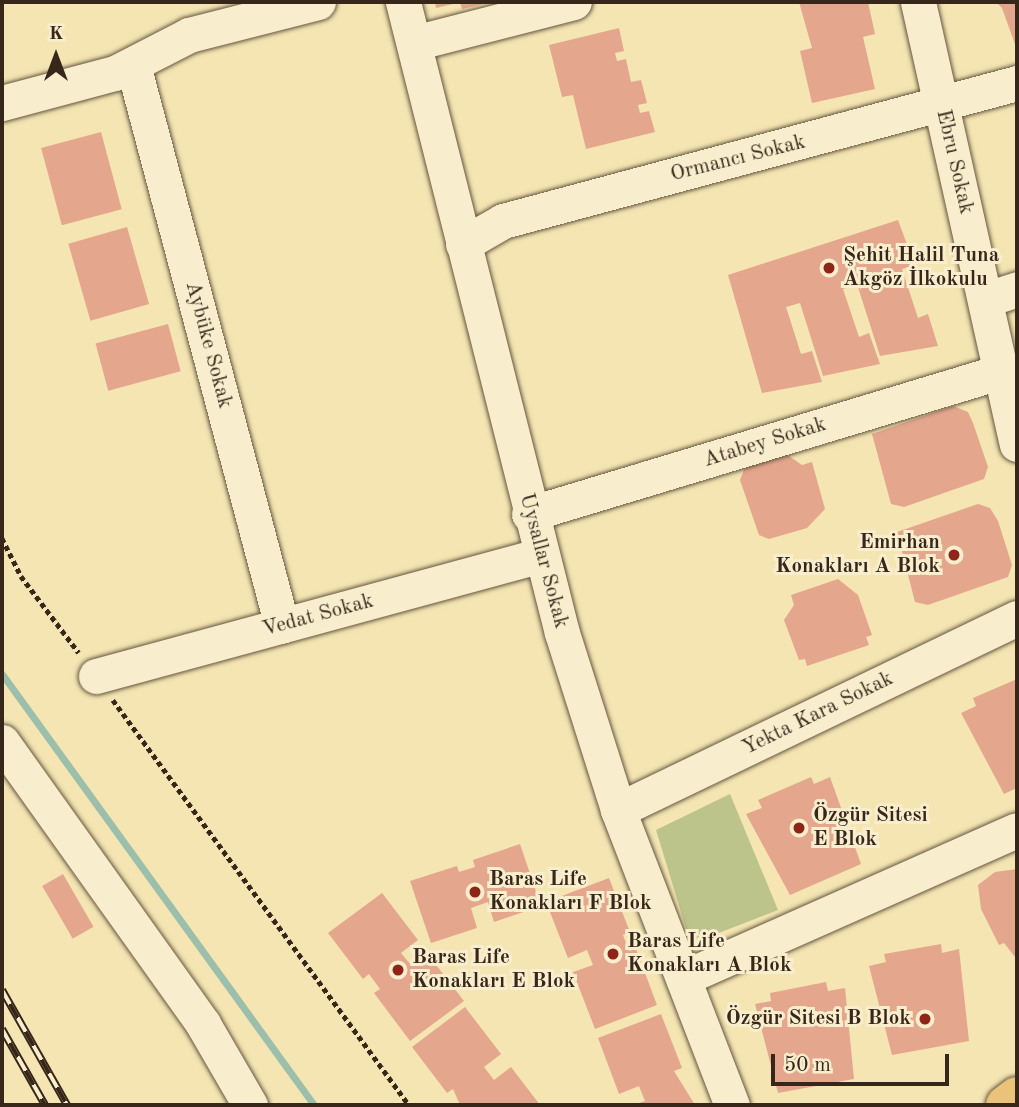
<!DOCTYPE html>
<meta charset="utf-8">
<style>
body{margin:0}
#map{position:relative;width:1019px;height:1107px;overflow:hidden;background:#f4e5b2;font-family:"Old Standard TT",serif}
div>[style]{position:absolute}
.green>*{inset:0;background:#bcc48b}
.stream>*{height:7px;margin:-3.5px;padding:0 3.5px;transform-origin:3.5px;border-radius:3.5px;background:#9cbfac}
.building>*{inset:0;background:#e4a78d;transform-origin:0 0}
.path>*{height:4.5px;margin-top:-2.25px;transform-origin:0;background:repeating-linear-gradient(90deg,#37261a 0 5px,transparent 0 8.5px)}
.roads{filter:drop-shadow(0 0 2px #665640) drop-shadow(0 0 2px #665640)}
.minor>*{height:35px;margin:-17.5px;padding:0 17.5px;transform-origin:17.5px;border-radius:17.5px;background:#f8eecd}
.major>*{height:38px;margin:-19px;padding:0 19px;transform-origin:19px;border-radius:19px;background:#eac279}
.rail>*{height:8px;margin-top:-4px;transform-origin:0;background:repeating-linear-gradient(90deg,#f8eecd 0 16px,#37261a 0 32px);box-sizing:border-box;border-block:2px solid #37261a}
.dots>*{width:19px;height:19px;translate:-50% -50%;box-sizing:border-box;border:4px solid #f8eecd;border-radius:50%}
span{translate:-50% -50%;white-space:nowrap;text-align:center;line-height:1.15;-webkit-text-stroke:6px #f8eecd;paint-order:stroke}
.street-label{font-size:21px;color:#37261a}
.poi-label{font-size:21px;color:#37261a;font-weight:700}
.left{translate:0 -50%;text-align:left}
.right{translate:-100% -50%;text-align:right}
.frame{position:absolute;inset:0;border:4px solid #37261a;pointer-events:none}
.north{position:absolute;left:21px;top:21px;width:70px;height:70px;-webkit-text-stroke:5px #f8eecd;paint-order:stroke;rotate:0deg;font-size:19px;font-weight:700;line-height:28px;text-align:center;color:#37261a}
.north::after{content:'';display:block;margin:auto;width:24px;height:32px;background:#37261a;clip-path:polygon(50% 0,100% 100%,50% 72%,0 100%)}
.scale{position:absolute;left:771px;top:1054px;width:178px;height:32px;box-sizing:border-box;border:4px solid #37261a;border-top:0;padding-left:9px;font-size:21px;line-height:24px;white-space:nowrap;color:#37261a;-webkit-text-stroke:5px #f8eecd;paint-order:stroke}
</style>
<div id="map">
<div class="green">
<div style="clip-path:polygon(730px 794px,778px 910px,698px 941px,688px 935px,656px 830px)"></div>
</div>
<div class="stream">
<div style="left:2px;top:674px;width:532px;rotate:54.1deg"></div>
</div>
<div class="building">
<div style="clip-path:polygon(435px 2px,457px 2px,457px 3px,436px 8px)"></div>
<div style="clip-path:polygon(460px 2px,488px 2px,488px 3px,462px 9px)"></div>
<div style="clip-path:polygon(799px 2px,868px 2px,875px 34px,863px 37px,875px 89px,812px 103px,800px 51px,812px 48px)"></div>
<div style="clip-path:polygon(996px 2px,1017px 2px,1017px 50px,1002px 8px)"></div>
<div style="clip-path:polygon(619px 28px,624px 51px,615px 53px,617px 61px,626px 59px,631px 82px,641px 80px,647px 103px,638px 105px,640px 113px,649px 111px,655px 132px,586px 149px,573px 95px,562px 97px,549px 45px)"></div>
<div style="left:101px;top:132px;width:80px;height:62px;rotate:75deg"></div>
<div style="clip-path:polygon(898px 220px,915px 266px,902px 269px,918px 318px,928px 314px,938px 346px,880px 356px,857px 284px,843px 289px,859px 337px,869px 333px,880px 364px,823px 376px,800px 303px,786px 307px,801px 354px,812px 351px,822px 382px,762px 393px,728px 275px)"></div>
<div style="left:127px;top:227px;width:80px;height:61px;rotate:74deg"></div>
<div style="left:168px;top:324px;width:49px;height:75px;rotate:75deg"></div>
<div style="clip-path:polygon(953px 406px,968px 412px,973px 423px,988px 467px,984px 479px,904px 507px,891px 504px,872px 434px)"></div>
<div style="clip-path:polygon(786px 454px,802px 465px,812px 462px,825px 509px,807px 528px,769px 539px,759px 535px,740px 480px,745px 467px)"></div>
<div style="clip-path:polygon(978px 504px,990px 508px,998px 521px,1012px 565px,1008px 577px,928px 605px,915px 602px,897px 532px)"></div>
<div style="clip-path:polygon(838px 579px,858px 595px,872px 635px,866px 637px,869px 645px,807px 666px,805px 659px,799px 660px,784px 620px,794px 605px,791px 595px)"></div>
<div style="clip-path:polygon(1017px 679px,1017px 788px,1004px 794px,961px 713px,976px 706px,973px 698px)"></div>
<div style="clip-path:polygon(811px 777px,814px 784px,830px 777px,861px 864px,790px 895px,746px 814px,762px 808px,758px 800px)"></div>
<div style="clip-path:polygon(520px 844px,541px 906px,494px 922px,488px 902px,471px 908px,477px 928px,431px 943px,410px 881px,457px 866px,459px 872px,475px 867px,473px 860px)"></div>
<div style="clip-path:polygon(1017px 869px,1017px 956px,1015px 957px,1004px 943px,999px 945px,981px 909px,978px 885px,995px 872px)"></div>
<div style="left:63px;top:874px;width:61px;height:24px;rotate:60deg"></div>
<div style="clip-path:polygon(609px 878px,630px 932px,623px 935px,629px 951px,636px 949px,657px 1005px,595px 1029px,573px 972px,593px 965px,587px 950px,568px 958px,546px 902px)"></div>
<div style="clip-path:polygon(382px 893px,418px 940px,401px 953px,411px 965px,427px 953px,464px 1001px,410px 1041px,374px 993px,380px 989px,369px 974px,363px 979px,328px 933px)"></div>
<div style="clip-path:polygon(941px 944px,942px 953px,959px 949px,969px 1041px,892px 1055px,869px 966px,886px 962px,884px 954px)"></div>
<div style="clip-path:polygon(826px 982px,828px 991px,845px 988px,854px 1079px,778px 1093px,755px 1004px,771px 1001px,770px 993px)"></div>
<div style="clip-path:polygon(465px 1007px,501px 1054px,484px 1067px,494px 1080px,511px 1067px,540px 1105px,460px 1105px,453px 1089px,447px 1093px,412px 1047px)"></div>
<div style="clip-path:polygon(661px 1014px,682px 1068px,674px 1071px,695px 1105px,634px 1105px,645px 1101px,639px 1086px,619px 1094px,598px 1038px)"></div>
</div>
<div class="path">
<div style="left:2px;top:538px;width:42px;rotate:63.4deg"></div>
<div style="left:21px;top:576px;width:96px;rotate:53deg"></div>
<div style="left:113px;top:700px;width:502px;rotate:53.84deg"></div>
</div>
<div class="roads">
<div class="minor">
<div style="left:403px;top:2px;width:651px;rotate:75.86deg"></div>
<div style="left:562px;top:633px;width:186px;rotate:72.4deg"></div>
<div style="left:618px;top:810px;width:316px;rotate:68.9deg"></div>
<div style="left:918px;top:2px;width:453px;rotate:77.4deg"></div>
<div style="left:414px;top:43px;width:165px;rotate:-14.4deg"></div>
<div style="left:133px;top:65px;width:580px;rotate:75.13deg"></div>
<div style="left:2px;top:103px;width:117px;rotate:-14.9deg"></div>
<div style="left:115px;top:73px;width:83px;rotate:-27.2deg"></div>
<div style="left:189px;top:35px;width:133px;rotate:-14.3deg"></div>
<div style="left:463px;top:244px;width:46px;rotate:-29.9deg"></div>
<div style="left:503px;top:221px;width:532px;rotate:-15.03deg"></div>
<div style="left:987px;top:299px;width:32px;rotate:-18deg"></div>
<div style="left:529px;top:514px;width:494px;rotate:-16.8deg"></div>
<div style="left:96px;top:676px;width:460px;rotate:-15.2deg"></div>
<div style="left:2px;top:742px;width:346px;rotate:54.5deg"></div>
<div style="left:203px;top:1024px;width:94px;rotate:59.9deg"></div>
<div style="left:618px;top:810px;width:443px;rotate:-25.7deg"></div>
<div style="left:683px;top:978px;width:365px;rotate:-23.9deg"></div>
</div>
<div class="major">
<div style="left:1005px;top:1105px;width:15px;rotate:-37deg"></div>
</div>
</div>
<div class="rail">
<div style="left:2px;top:990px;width:132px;rotate:60.5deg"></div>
<div style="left:2px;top:1029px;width:87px;rotate:60.5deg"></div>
</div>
<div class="dots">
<div style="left:829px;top:268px;background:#8f2418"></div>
<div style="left:954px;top:555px;background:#8f2418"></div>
<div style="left:799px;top:828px;background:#8f2418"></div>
<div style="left:475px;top:892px;background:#8f2418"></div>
<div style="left:613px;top:954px;background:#8f2418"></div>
<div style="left:398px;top:970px;background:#8f2418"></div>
<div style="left:925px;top:1019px;background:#8f2418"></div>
</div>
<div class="street-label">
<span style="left:738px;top:159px;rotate:-14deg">Ormancı Sokak</span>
<span style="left:954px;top:162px;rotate:77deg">Ebru Sokak</span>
<span style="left:208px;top:345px;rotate:75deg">Aybüke Sokak</span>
<span style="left:765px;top:443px;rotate:-17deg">Atabey Sokak</span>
<span style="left:543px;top:561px;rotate:75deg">Uysallar Sokak</span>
<span style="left:318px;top:616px;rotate:-15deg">Vedat Sokak</span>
<span style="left:818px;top:714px;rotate:-26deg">Yekta Kara Sokak</span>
</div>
<div class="poi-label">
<span class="left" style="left:843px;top:268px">Şehit Halil Tuna<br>Akgöz İlkokulu</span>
<span class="right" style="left:940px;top:555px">Emirhan<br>Konakları A Blok</span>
<span class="left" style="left:813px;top:828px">Özgür Sitesi<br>E Blok</span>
<span class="left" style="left:489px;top:892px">Baras Life<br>Konakları F Blok</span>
<span class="left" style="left:627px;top:954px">Baras Life<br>Konakları A Blok</span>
<span class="left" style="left:412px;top:970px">Baras Life<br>Konakları E Blok</span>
<span class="right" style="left:911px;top:1019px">Özgür Sitesi B Blok</span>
</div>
<div class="frame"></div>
<div class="north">K</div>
<div class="scale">50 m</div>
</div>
